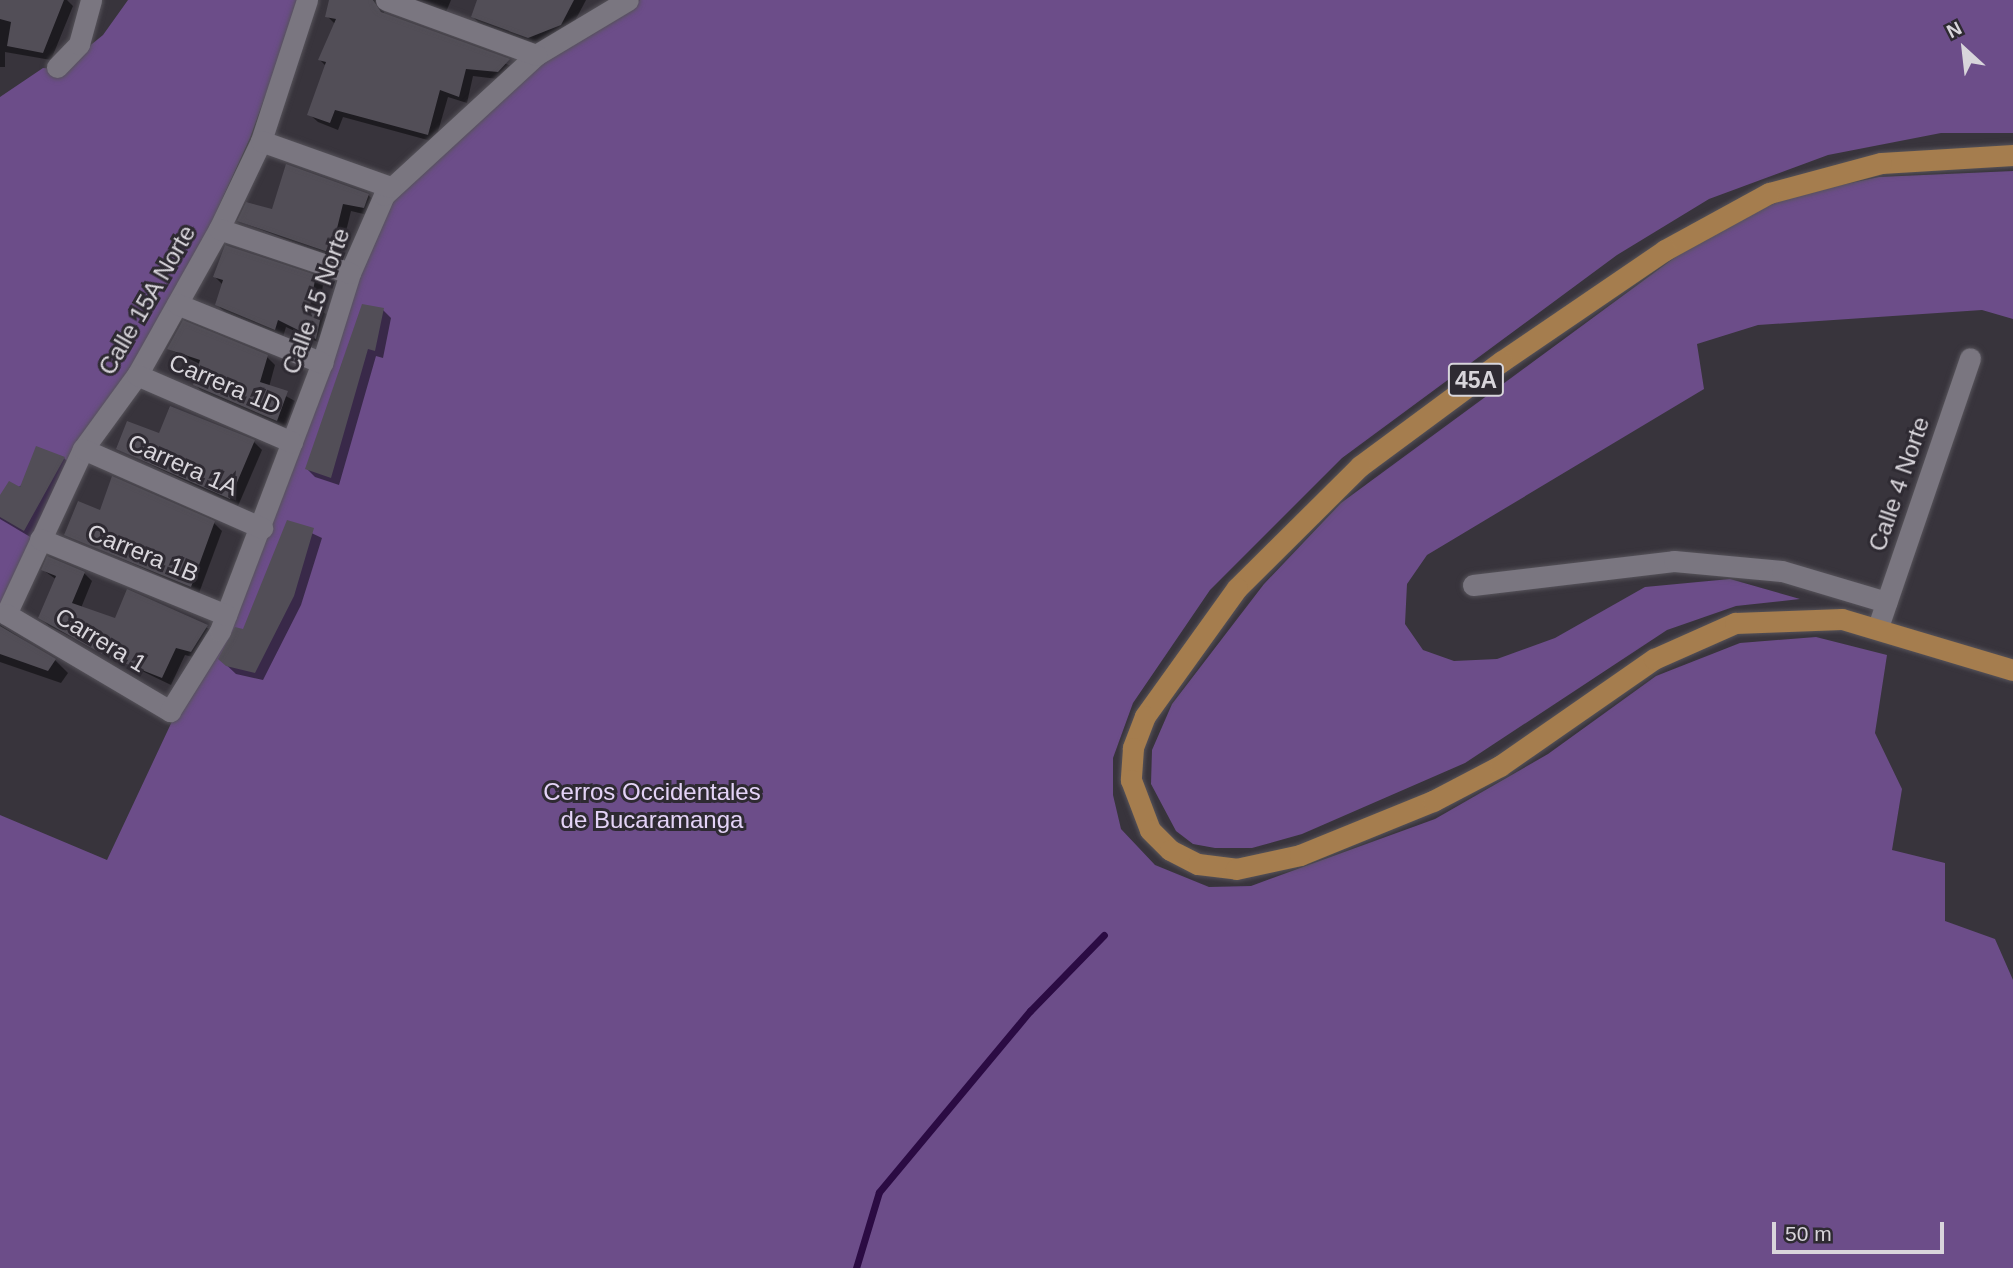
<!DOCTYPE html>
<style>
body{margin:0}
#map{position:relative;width:2013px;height:1268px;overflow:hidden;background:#38343c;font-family:Arial,sans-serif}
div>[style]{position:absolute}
.forest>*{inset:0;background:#6c4d89}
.shadow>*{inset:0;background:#0007}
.stream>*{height:7px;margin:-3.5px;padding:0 3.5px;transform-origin:3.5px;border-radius:3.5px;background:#2b0b43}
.building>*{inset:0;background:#524e57}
.roads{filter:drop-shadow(0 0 2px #56535a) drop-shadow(0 0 2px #56535a)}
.minor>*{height:21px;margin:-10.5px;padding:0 10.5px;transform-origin:10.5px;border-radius:10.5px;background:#7a7680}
.major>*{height:21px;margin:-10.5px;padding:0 10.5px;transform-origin:10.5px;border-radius:10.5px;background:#a57d4e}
span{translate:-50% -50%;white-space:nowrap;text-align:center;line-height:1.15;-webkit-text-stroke:6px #2e2a32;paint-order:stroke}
.shield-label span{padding:2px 5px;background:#2e2a32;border:2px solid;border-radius:5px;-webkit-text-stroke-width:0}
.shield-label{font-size:23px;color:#d8d5db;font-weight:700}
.street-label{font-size:24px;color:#d8d5db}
.park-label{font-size:24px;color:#e4d3f7}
.north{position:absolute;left:1929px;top:14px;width:70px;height:70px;-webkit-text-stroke:5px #2e2a32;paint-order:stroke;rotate:333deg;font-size:19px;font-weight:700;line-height:28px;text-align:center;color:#d8d5db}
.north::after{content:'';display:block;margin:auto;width:24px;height:32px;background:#d8d5db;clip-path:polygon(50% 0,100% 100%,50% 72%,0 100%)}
.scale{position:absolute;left:1772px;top:1222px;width:172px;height:32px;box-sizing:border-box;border:4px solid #d8d5db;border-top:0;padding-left:9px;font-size:21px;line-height:24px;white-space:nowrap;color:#d8d5db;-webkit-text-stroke:5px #2e2a32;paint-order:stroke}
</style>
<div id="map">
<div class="forest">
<div style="clip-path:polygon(128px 0,300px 0,250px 138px,209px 228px,0 614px,0 97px,43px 68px,58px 69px,76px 57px,103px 35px)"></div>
<div style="clip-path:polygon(640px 0,2013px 0,2013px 133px,1941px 133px,1828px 155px,1709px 199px,1617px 255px,1342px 458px,1210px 590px,1133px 703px,1113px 758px,1113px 795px,1121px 829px,1155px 865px,1209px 887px,1251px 886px,1435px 819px,1548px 754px,1656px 676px,1740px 643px,1816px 637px,1887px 655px,1875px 733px,1902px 789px,1892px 850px,1945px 863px,1945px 921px,1995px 939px,2013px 980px,2013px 1268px,0 1268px,0 815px,107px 860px,175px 715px,388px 196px,539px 62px)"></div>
<div style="clip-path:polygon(2013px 171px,2013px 319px,1982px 310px,1758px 325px,1697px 344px,1704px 389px,1427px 555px,1407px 584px,1405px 624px,1423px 650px,1454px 661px,1497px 659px,1555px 638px,1645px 587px,1730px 579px,1800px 599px,1736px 606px,1667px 630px,1465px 763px,1302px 834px,1252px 848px,1215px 848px,1193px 844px,1176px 831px,1151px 784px,1152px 750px,1172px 704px,1264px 584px,1341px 503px,1704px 236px,1790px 196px,1879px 177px)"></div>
</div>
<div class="shadow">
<div style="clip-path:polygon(0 0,67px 0,73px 6px,51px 60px,5px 52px,5px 67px,0 67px)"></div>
<div style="clip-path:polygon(331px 0,388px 0,383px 15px,516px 68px,506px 80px,473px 76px,467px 103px,448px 97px,435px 142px,343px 117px,338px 130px,318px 122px,309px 114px,326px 66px,320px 60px,335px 24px,327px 16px)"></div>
<div style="clip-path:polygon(410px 0,451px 0,446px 12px)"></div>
<div style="clip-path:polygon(478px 0,586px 0,569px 32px,537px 45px,481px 25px,473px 17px)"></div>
<div style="clip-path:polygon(368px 195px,377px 203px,372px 216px,351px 211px,339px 260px,239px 221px)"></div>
<div style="clip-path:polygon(215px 277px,315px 277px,323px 285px,319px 309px,330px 317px,324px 345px,286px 327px,283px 337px,226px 313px,217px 305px,223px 285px)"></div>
<div style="clip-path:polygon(383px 310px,391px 318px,383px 358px,376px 356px,339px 485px,315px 477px,307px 469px)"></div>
<div style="clip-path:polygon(169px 349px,267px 357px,275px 365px,269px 387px,295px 401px,285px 428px,203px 393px,195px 384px,200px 364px)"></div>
<div style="clip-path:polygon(160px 436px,254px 442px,262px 450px,238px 506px,118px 449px)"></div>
<div style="clip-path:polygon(64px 458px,72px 466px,32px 538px,0 519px,0 499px)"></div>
<div style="clip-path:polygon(101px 512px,214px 523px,222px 531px,199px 593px,66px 534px)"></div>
<div style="clip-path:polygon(288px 522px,322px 538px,301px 605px,263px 680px,236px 674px,220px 659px,244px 631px)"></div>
<div style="clip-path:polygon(43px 570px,84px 573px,92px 581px,81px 608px,116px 620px,128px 591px,216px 632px,200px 659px,185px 655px,171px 685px,49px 626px,41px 618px,57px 580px)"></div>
<div style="clip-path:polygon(0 625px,55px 660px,68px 673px,61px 683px,0 662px)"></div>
</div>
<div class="stream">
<div style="left:856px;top:1268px;width:79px;rotate:-73.2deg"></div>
<div style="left:879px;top:1192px;width:236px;rotate:-50.2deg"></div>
<div style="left:1030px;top:1011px;width:106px;rotate:-45.8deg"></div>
</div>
<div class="building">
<div style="clip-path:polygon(0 0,64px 0,43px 53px,7px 46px,11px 22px,0 19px)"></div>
<div style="clip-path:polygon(329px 0,373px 0,381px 12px,510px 59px,498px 72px,466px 69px,459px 97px,440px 90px,428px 135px,335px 110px,330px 123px,307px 115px,326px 62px,318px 60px,336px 19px,325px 17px)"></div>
<div style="clip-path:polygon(477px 0,574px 0,561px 25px,528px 38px,471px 17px)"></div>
<div style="clip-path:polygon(286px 164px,369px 194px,364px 208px,343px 204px,331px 253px,237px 221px,246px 202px,272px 209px)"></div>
<div style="clip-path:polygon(225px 245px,316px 275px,310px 306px,323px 307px,316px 339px,278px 320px,275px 330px,215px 305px,223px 280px,213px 277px)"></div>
<div style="clip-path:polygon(362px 304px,384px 308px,375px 351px,368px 349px,331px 478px,305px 469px)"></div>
<div style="clip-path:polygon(183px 320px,268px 355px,260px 382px,288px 391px,277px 421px,193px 385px,200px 360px,167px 349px)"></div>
<div style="clip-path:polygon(170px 406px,255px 440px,230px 499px,116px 449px,127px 421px,159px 433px)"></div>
<div style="clip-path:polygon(36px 446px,65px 457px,24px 531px,0 517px,0 495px,9px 481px,20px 487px)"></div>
<div style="clip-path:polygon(112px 476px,215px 521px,191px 587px,64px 535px,78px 501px,100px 510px)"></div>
<div style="clip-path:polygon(287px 520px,314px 528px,294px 596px,255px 673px,226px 666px,218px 659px,235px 627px,243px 629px)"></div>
<div style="clip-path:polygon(47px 556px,85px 572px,72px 603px,115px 618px,127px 589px,208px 625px,191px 652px,176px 648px,162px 678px,104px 655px,38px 618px,56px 576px,41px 570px)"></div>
<div style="clip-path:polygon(0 626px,56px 659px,48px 671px,0 654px)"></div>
</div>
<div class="roads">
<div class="minor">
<div style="left:307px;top:0;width:148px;rotate:108.1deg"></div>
<div style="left:261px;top:141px;width:98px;rotate:115.5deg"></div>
<div style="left:219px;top:229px;width:167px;rotate:119.3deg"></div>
<div style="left:137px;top:375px;width:92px;rotate:126.1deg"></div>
<div style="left:83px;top:449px;width:182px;rotate:115deg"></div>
<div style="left:6px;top:614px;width:191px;rotate:30.6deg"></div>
<div style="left:170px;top:711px;width:94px;rotate:-58deg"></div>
<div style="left:220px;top:631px;width:287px;rotate:-69.2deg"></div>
<div style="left:322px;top:363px;width:94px;rotate:-72.7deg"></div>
<div style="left:350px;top:273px;width:85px;rotate:-66.4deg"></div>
<div style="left:384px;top:195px;width:207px;rotate:-42.6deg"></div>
<div style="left:536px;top:55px;width:107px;rotate:-30.9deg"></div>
<div style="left:386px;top:0;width:160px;rotate:20.1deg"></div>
<div style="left:57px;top:67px;width:32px;rotate:-46deg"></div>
<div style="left:79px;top:44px;width:46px;rotate:-74.7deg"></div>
<div style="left:261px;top:141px;width:137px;rotate:19.6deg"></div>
<div style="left:219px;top:229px;width:138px;rotate:18.6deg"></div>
<div style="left:177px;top:304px;width:157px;rotate:22.1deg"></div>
<div style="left:137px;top:375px;width:169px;rotate:23.4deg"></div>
<div style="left:83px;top:449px;width:196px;rotate:23.8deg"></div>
<div style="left:40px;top:539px;width:201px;rotate:22.2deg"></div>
<div style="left:1473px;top:585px;width:202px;rotate:-6.8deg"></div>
<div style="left:1674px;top:561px;width:108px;rotate:5.3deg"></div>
<div style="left:1782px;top:571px;width:109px;rotate:16.6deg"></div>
<div style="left:1878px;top:627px;width:284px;rotate:-71.1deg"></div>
</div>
<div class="major">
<div style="left:2013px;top:155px;width:132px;rotate:176.5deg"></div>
<div style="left:1881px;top:163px;width:116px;rotate:165deg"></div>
<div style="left:1769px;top:193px;width:119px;rotate:151.3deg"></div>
<div style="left:1665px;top:250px;width:197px;rotate:145.7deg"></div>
<div style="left:1502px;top:361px;width:177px;rotate:143.5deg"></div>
<div style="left:1360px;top:466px;width:173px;rotate:135.2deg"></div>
<div style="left:1237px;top:588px;width:158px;rotate:125.7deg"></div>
<div style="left:1145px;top:716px;width:34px;rotate:111deg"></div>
<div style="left:1133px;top:748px;width:32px;rotate:94deg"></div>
<div style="left:1131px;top:780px;width:53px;rotate:69.2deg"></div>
<div style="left:1150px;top:830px;width:28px;rotate:45deg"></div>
<div style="left:1170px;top:850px;width:31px;rotate:27deg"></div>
<div style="left:1198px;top:864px;width:38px;rotate:7deg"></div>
<div style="left:1236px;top:869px;width:66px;rotate:-12.3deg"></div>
<div style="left:1300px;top:855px;width:144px;rotate:-22.1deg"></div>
<div style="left:1433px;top:801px;width:76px;rotate:-27.6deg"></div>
<div style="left:1500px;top:766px;width:188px;rotate:-34.8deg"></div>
<div style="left:1654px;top:659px;width:89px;rotate:-24deg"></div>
<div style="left:1735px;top:623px;width:107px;rotate:-2.1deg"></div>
<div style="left:1842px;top:619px;width:178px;rotate:16.6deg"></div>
</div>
</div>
<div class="shield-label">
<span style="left:1476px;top:380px">45A</span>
</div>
<div class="street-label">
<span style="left:147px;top:300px;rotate:-60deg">Calle 15A Norte</span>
<span style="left:316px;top:301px;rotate:-70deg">Calle 15 Norte</span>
<span style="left:225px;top:384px;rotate:23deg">Carrera 1D</span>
<span style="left:183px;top:465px;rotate:24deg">Carrera 1A</span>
<span style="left:1899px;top:484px;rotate:-71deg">Calle 4 Norte</span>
<span style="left:143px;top:553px;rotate:22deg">Carrera 1B</span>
<span style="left:101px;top:640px;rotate:31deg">Carrera 1</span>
</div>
<div class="park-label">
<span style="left:652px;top:806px">Cerros Occidentales<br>de Bucaramanga</span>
</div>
<div class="north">N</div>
<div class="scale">50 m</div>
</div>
